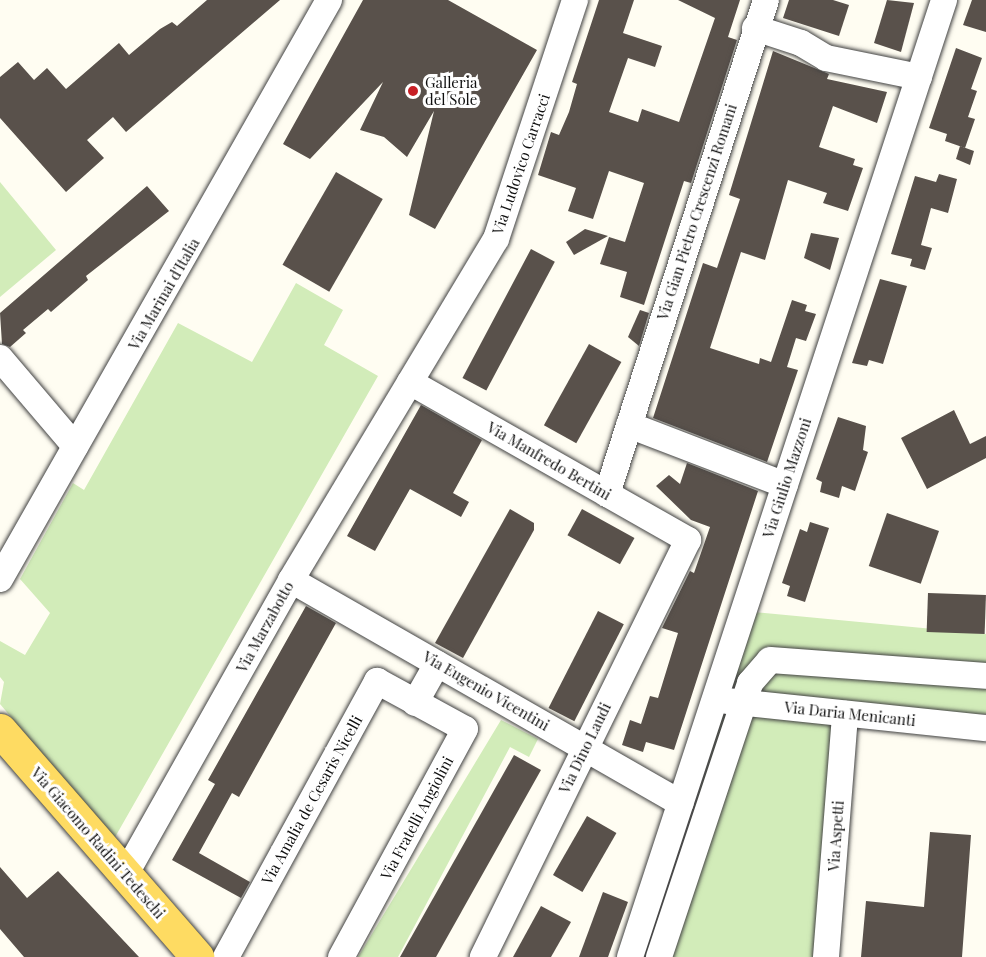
<!DOCTYPE html>
<style>
body{margin:0}
#map{position:relative;width:986px;height:957px;overflow:hidden;background:#fffdf2;font-family:"Playfair Display",serif}
div>[style]{position:absolute}
.green>*{inset:0;background:#d2ecb9}
.building>*{inset:0;background:#59514b;transform-origin:0 0}
.roads{filter:drop-shadow(0 0 2px #424242) drop-shadow(0 0 2px #424242)}
.minor>*{height:26px;margin:-13px;padding:0 13px;transform-origin:13px;border-radius:13px;background:#fff}
.major>*{height:33px;margin:-16.5px;padding:0 16.5px;transform-origin:16.5px;border-radius:16.5px;background:#fedb62}
.dots>*{width:16px;height:16px;translate:-50% -50%;box-sizing:border-box;border:3px solid #fff;border-radius:50%}
span{translate:-50% -50%;white-space:nowrap;text-align:center;line-height:1.15;-webkit-text-stroke:6px #fff;paint-order:stroke}
.poi-label{font-size:15px;color:#0f0f0f}
.left{translate:0 -50%;text-align:left}
.street-label{font-size:15px;color:#0f0f0f}
</style>
<div id="map">
<div class="green">
<div style="clip-path:polygon(0 182px,56px 250px,0 297px)"></div>
<div style="clip-path:polygon(296px 283px,343px 310px,324px 345px,378px 376px,114px 839px,0 704px,4px 682px,0 677px,0 641px,25px 655px,50px 613px,20px 579px,73px 483px,84px 490px,178px 323px,252px 362px)"></div>
<div style="clip-path:polygon(754px 612px,986px 634px,986px 714px,845px 715px,826px 957px,649px 957px)"></div>
<div style="clip-path:polygon(501px 720px,538px 739px,529px 757px,510px 747px,398px 957px,358px 957px)"></div>
</div>
<div class="building">
<div style="clip-path:polygon(207px 0,280px 0,126px 132px,113px 117px,87px 140px,104px 158px,66px 192px,0 118px,0 77px,18px 62px,34px 80px,47px 68px,66px 89px,119px 43px,129px 55px,160px 29px,172px 22px,177px 26px)"></div>
<div style="clip-path:polygon(363px 0,448px 0,537px 50px,435px 229px,409px 215px,434px 111px,407px 157px,384px 137px,360px 130px,383px 82px,310px 159px,283px 144px)"></div>
<div style="clip-path:polygon(599px 0,634px 0,623px 33px,662px 46px,655px 67px,628px 58px,609px 112px,638px 122px,642px 109px,679px 122px,715px 18px,678px 0,740px 0,728px 37px,737px 40px,691px 183px,684px 181px,644px 305px,620px 297px,627px 272px,600px 264px,609px 237px,625px 242px,644px 183px,609px 171px,593px 219px,568px 211px,576px 188px,538px 175px,551px 132px,559px 135px,569px 112px,577px 84px,572px 82px)"></div>
<div style="clip-path:polygon(789px 0,833px 0,849px 5px,839px 36px,783px 18px)"></div>
<div style="clip-path:polygon(887px 0,914px 3px,901px 52px,874px 43px)"></div>
<div style="clip-path:polygon(972px 0,986px 0,986px 32px,963px 25px)"></div>
<div style="clip-path:polygon(956px 48px,982px 58px,971px 89px,977px 91px,968px 117px,975px 119px,965px 148px,945px 141px,947px 134px,929px 128px)"></div>
<div style="clip-path:polygon(773px 51px,829px 74px,827px 79px,887px 92px,877px 123px,833px 106px,819px 147px,855px 159px,853px 165px,863px 168px,848px 211px,823px 203px,827px 193px,788px 180px,765px 260px,741px 252px,710px 348px,759px 364px,760px 358px,771px 362px,792px 300px,807px 305px,805px 311px,816px 314px,806px 341px,796px 338px,787px 367px,798px 370px,767px 462px,653px 418px,703px 263px,717px 268px,740px 199px,729px 195px)"></div>
<div style="clip-path:polygon(960px 146px,974px 151px,970px 165px,956px 159px)"></div>
<div style="left:336px;top:172px;width:54px;height:107px;rotate:30deg"></div>
<div style="clip-path:polygon(939px 174px,957px 179px,948px 213px,931px 208px,921px 245px,932px 248px,925px 270px,910px 266px,912px 259px,891px 254px,915px 176px,936px 182px)"></div>
<div style="clip-path:polygon(147px 186px,169px 211px,86px 276px,88px 280px,51px 312px,48px 309px,23px 330px,26px 333px,10px 347px,2px 344px,0 313px)"></div>
<div style="clip-path:polygon(585px 229px,608px 236px,574px 255px,566px 242px)"></div>
<div style="clip-path:polygon(811px 233px,839px 238px,830px 270px,804px 258px)"></div>
<div style="left:531px;top:249px;width:27px;height:146px;rotate:28deg"></div>
<div style="clip-path:polygon(880px 279px,907px 286px,883px 364px,869px 360px,867px 366px,852px 363px)"></div>
<div style="clip-path:polygon(640px 310px,649px 313px,639px 346px,628px 337px)"></div>
<div style="left:589px;top:344px;width:37px;height:93px;rotate:29deg"></div>
<div style="clip-path:polygon(421px 405px,482px 440px,453px 493px,469px 502px,461px 517px,410px 489px,375px 551px,347px 536px)"></div>
<div style="clip-path:polygon(954px 410px,970px 444px,986px 436px,986px 458px,927px 489px,901px 438px)"></div>
<div style="clip-path:polygon(838px 417px,866px 426px,863px 450px,868px 452px,855px 491px,842px 486px,839px 498px,820px 492px,822px 482px,816px 479px)"></div>
<div style="clip-path:polygon(687px 463px,758px 491px,674px 750px,646px 742px,643px 752px,622px 745px,630px 720px,641px 724px,650px 696px,658px 698px,678px 633px,662px 628px,690px 571px,694px 573px,710px 527px,691px 520px,656px 486px,669px 475px,680px 484px)"></div>
<div style="clip-path:polygon(510px 509px,534px 523px,534px 530px,463px 658px,435px 643px)"></div>
<div style="left:582px;top:509px;width:60px;height:30px;rotate:29deg"></div>
<div style="left:887px;top:513px;width:55px;height:56px;rotate:19deg"></div>
<div style="clip-path:polygon(810px 522px,829px 528px,805px 602px,787px 596px,790px 586px,782px 583px,800px 529px,807px 532px)"></div>
<div style="left:928px;top:593px;width:58px;height:39px;rotate:2deg"></div>
<div style="clip-path:polygon(306px 606px,336px 623px,239px 797px,232px 793px,199px 853px,250px 882px,241px 898px,172px 860px,215px 784px,208px 780px)"></div>
<div style="left:598px;top:611px;width:29px;height:109px;rotate:27deg"></div>
<div style="clip-path:polygon(514px 755px,541px 770px,486px 868px,436px 957px,400px 957px)"></div>
<div style="left:587px;top:816px;width:34px;height:68px;rotate:30deg"></div>
<div style="clip-path:polygon(930px 832px,971px 835px,962px 957px,861px 957px,866px 901px,924px 907px)"></div>
<div style="clip-path:polygon(0 867px,27px 898px,58px 871px,139px 957px,24px 957px,0 929px)"></div>
<div style="clip-path:polygon(603px 892px,628px 902px,608px 957px,579px 957px)"></div>
<div style="clip-path:polygon(541px 906px,571px 922px,551px 957px,513px 957px)"></div>
</div>
<div class="roads">
<div class="minor">
<div style="left:755px;top:28px;width:48px;rotate:18.1deg"></div>
<div style="left:801px;top:43px;width:29px;rotate:31deg"></div>
<div style="left:826px;top:58px;width:95px;rotate:11.5deg"></div>
<div style="left:0;top:358px;width:116px;rotate:49.6deg"></div>
<div style="left:410px;top:382px;width:320px;rotate:29.6deg"></div>
<div style="left:688px;top:540px;width:465px;rotate:116.2deg"></div>
<div style="left:629px;top:425px;width:167px;rotate:21deg"></div>
<div style="left:607px;top:494px;width:519px;rotate:-72.16deg"></div>
<div style="left:0;top:579px;width:666px;rotate:-60.39deg"></div>
<div style="left:291px;top:580px;width:449px;rotate:29.8deg"></div>
<div style="left:727px;top:701px;width:260px;rotate:6deg"></div>
<div style="left:415px;top:703px;width:45px;rotate:-60.6deg"></div>
<div style="left:125px;top:875px;width:338px;rotate:-60.6deg"></div>
<div style="left:291px;top:580px;width:398px;rotate:-59deg"></div>
<div style="left:496px;top:239px;width:252px;rotate:-71.7deg"></div>
<div style="left:226px;top:957px;width:315px;rotate:-61.3deg"></div>
<div style="left:377px;top:681px;width:100px;rotate:28.6deg"></div>
<div style="left:465px;top:729px;width:260px;rotate:118.5deg"></div>
<div style="left:630px;top:957px;width:1007px;rotate:-71.83deg"></div>
<div style="left:659px;top:957px;width:289px;rotate:-71.6deg"></div>
<div style="left:750px;top:683px;width:30px;rotate:-49deg"></div>
<div style="left:770px;top:660px;width:217px;rotate:4.2deg"></div>
<div style="left:826px;top:957px;width:244px;rotate:-85.5deg"></div>
</div>
<div class="major">
<div style="left:0;top:730px;width:301px;rotate:49deg"></div>
</div>
</div>
<div class="dots">
<div style="left:413px;top:91px;background:#c71f25"></div>
</div>
<div class="poi-label">
<span class="left" style="left:425px;top:91px">Galleria<br>del Sole</span>
</div>
<div class="street-label">
<span style="left:521px;top:164px;rotate:-71deg">Via Ludovico Carracci</span>
<span style="left:697px;top:212px;rotate:-72deg">Via Gian Pietro Crescenzi Romani</span>
<span style="left:164px;top:294px;rotate:-60deg">Via Marinai d'Italia</span>
<span style="left:549px;top:461px;rotate:30deg">Via Manfredo Bertini</span>
<span style="left:787px;top:478px;rotate:-72deg">Via Giulio Mazzoni</span>
<span style="left:265px;top:627px;rotate:-61deg">Via Marzabotto</span>
<span style="left:486px;top:691px;rotate:30deg">Via Eugenio Vicentini</span>
<span style="left:850px;top:714px;rotate:6deg">Via Daria Menicanti</span>
<span style="left:585px;top:748px;rotate:-64deg">Via Dino Laudi</span>
<span style="left:312px;top:800px;rotate:-61deg">Via Amalia de Cesaris Nicelli</span>
<span style="left:417px;top:818px;rotate:-62deg">Via Fratelli Angiolini</span>
<span style="left:836px;top:836px;rotate:-86deg">Via Aspetti</span>
<span style="left:98px;top:843px;rotate:49deg">Via Giacomo Radini Tedeschi</span>
</div>
</div>
